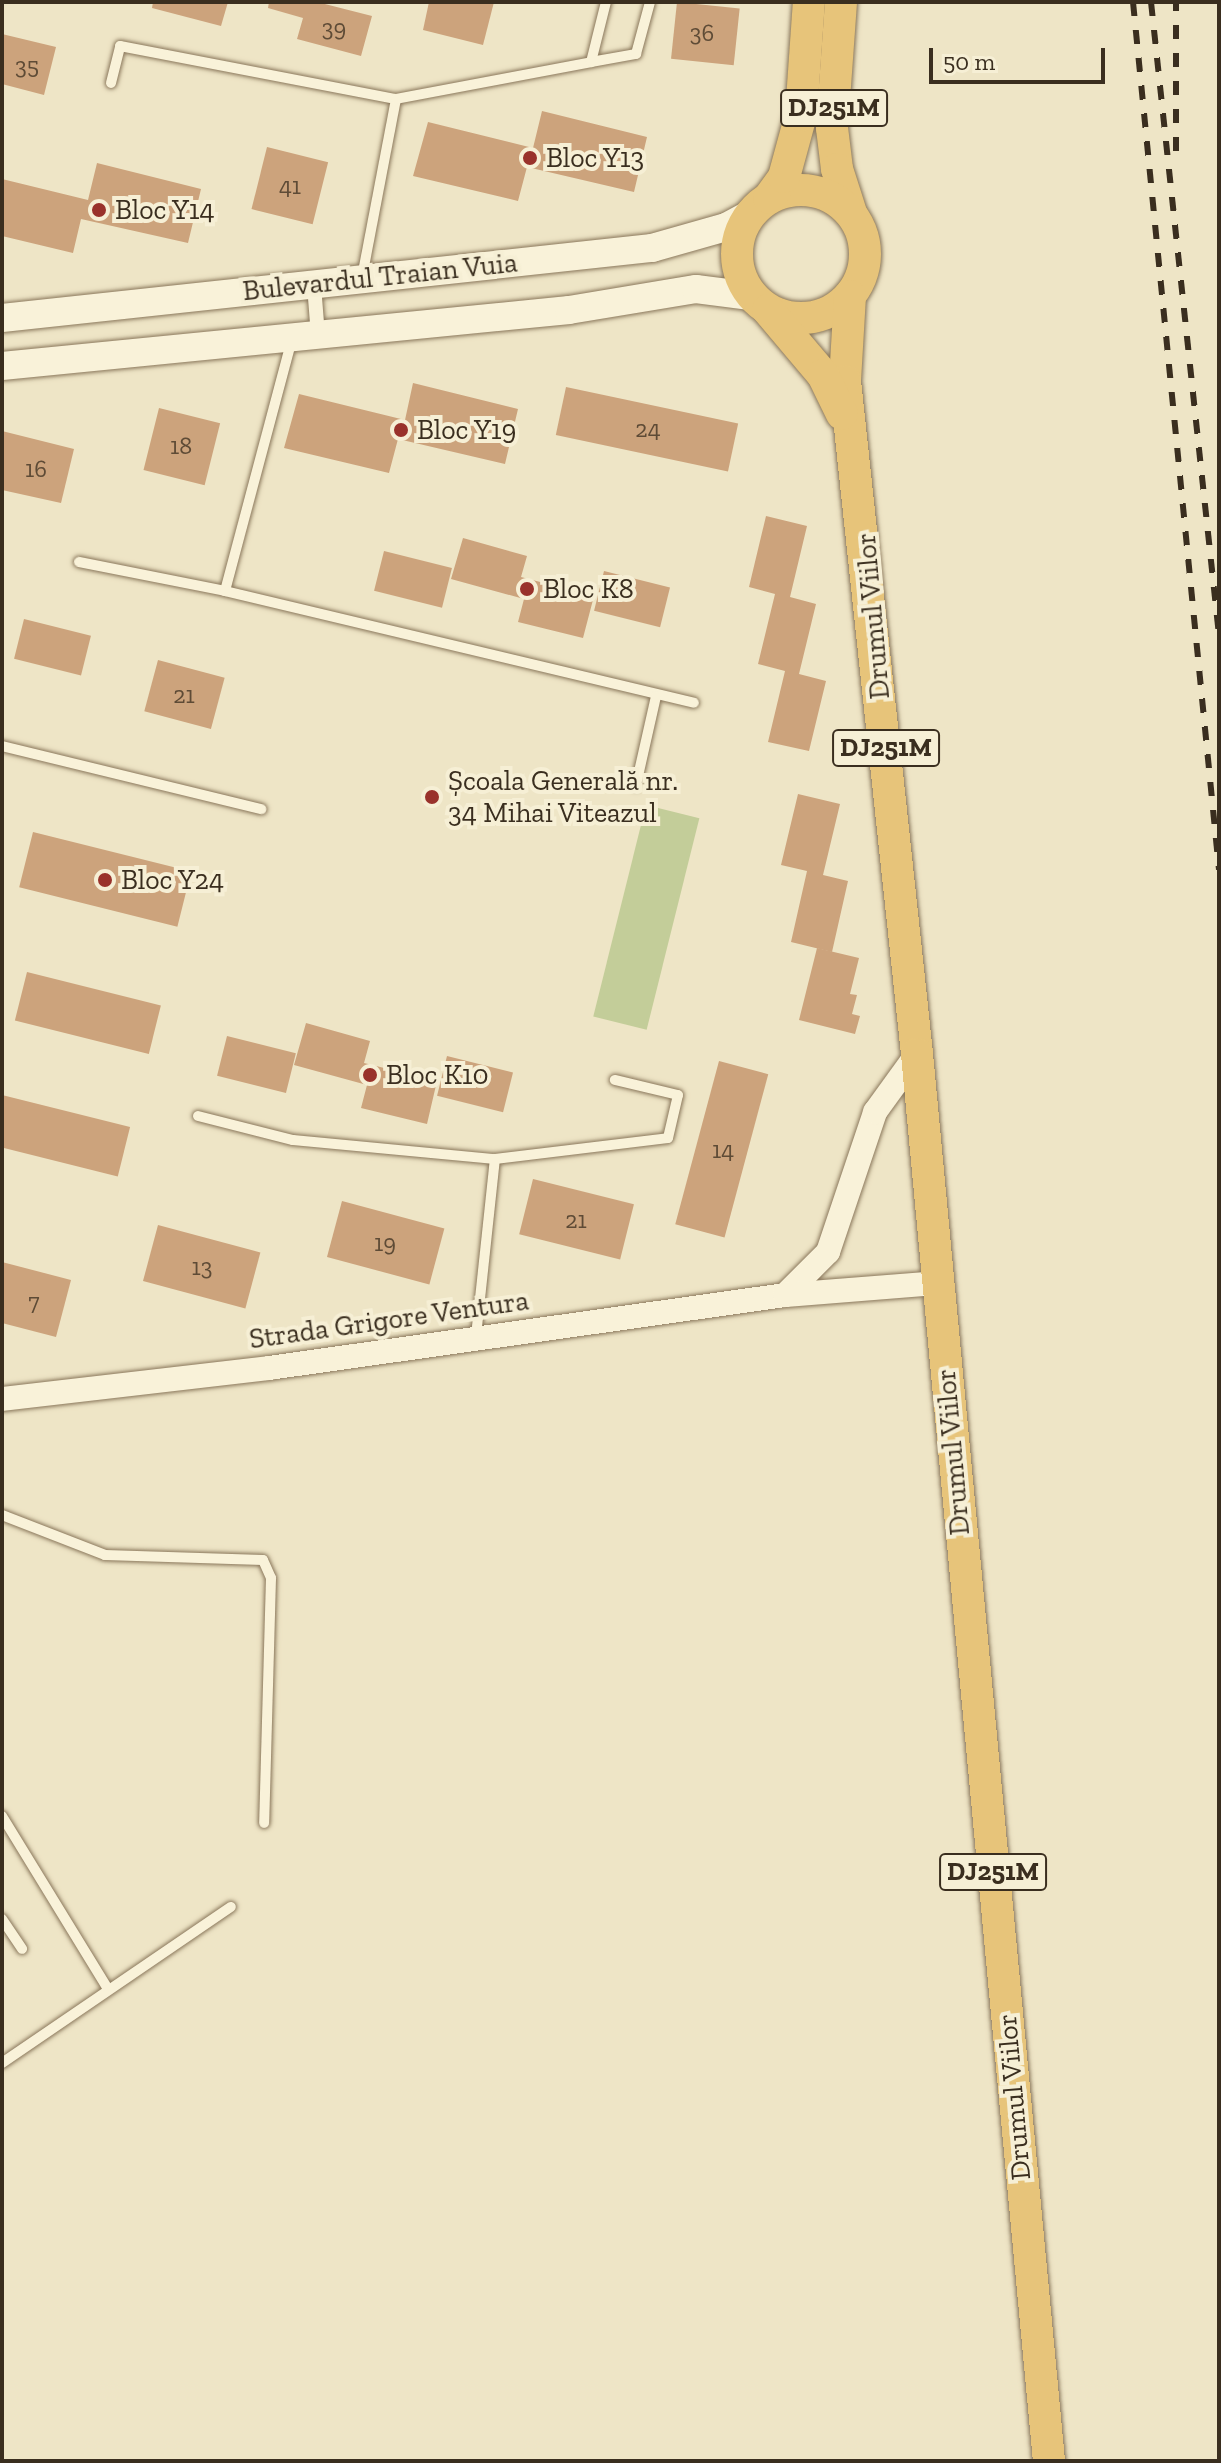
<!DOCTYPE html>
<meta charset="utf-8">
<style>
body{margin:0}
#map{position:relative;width:1221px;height:2463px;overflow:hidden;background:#eee5c6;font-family:"Zilla Slab",serif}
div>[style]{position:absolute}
.green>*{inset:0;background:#c3cd99;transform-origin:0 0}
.building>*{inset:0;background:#cca37c;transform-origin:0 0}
.roads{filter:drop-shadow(0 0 2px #8a775b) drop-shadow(0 0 2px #8a775b)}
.service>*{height:10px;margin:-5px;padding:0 5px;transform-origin:5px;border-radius:5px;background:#f9f2d9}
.pedestrian>*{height:14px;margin:-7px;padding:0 7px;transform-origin:7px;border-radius:7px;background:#f9f2d9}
.tertiary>*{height:24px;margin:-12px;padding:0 12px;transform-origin:12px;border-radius:12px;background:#f9f2d9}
.secondary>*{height:28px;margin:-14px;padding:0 14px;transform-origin:14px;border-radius:14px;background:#f9f2d9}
.trunk>*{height:32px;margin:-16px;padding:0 16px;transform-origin:16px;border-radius:16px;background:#e7c47a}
.trunk>.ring{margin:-16px;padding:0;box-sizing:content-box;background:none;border:32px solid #e7c47a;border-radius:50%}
.rail>*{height:6px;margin-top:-3px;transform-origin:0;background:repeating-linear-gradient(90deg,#3a2e1f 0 14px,transparent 0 28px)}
.dots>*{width:22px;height:22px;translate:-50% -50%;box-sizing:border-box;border:4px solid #f6efd5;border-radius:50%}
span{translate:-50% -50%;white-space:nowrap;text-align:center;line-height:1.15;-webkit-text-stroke:8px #f6efd5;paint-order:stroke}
.number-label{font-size:24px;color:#5e4b36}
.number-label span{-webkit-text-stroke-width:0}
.shield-label span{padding:2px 6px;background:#f6efd5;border:2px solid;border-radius:6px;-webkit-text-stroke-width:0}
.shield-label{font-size:26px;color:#3a2e1f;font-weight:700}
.poi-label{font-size:28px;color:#3a2e1f}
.left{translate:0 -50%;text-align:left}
.street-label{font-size:28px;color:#3a2e1f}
.frame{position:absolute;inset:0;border:4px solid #3a2e1f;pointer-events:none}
.scale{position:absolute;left:929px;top:48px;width:176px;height:36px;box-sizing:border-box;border:4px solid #3a2e1f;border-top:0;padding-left:10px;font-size:24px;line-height:28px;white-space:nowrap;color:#3a2e1f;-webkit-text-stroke:6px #f6efd5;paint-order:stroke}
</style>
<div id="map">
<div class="green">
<div style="left:646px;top:805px;width:55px;height:218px;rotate:14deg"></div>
</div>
<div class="building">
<div style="clip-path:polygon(153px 2px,228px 2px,221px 26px,152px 8px)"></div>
<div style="clip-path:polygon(269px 2px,317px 2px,372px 16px,361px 56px,297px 39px,303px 18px,268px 8px)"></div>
<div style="clip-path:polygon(429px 2px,494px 2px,483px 45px,423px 30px)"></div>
<div style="left:677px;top:2px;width:63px;height:57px;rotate:6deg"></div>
<div style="clip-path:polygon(2px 34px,56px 47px,44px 95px,2px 84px)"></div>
<div style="clip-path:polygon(542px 111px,647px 137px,634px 192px,527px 167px,518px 201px,413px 176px,428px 122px,533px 148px)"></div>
<div style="left:267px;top:147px;width:63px;height:64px;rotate:14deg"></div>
<div style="clip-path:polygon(97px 163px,201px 189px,188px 243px,81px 219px,73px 253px,2px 236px,2px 179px,88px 200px)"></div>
<div style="clip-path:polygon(413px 383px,518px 409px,505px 464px,398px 439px,389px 473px,284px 448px,299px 394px,405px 420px)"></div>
<div style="left:566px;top:387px;width:176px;height:49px;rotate:12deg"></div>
<div style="left:159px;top:408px;width:63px;height:64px;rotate:14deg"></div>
<div style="clip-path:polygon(2px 431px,74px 449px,61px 503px,2px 490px)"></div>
<div style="clip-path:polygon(766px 516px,807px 526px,790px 597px,816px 604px,799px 674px,826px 681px,809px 751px,768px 742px,785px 671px,758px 664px,775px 594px,749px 587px)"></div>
<div style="clip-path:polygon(463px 538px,527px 556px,521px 577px,594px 596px,583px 638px,518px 622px,524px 599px,451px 579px)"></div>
<div style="left:384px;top:551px;width:70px;height:41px;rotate:14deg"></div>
<div style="left:604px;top:571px;width:68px;height:41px;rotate:14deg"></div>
<div style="left:24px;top:619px;width:69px;height:41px;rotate:14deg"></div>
<div style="left:158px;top:660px;width:69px;height:53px;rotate:15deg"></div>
<div style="clip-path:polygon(798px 794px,840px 804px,823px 875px,848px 881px,832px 952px,791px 942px,807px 871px,781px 865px)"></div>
<div style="left:33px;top:832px;width:163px;height:57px;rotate:14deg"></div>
<div style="clip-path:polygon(817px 948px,859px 958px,850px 994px,857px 995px,852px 1014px,860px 1016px,855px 1034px,799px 1020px)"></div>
<div style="left:27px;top:972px;width:138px;height:50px;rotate:14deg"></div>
<div style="clip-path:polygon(306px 1023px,370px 1041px,364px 1063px,437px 1081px,427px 1124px,361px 1108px,367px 1085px,294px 1065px)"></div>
<div style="left:227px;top:1036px;width:71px;height:41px;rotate:14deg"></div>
<div style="left:447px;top:1056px;width:68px;height:41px;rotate:14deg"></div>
<div style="left:719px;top:1061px;width:51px;height:169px;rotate:15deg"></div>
<div style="left:2px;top:1095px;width:132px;height:51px;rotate:14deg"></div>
<div style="left:533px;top:1179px;width:104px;height:57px;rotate:14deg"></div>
<div style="left:342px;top:1201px;width:106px;height:58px;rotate:15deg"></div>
<div style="left:158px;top:1225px;width:106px;height:58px;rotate:15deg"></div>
<div style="clip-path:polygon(2px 1262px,71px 1280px,56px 1337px,2px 1323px)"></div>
</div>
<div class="roads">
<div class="service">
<div style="left:591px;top:62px;width:46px;rotate:-10.1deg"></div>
<div style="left:636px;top:54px;width:54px;rotate:-74.9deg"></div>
<div style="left:111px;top:83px;width:38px;rotate:-76deg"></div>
<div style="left:120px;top:46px;width:281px;rotate:10.9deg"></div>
<div style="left:396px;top:99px;width:182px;rotate:100.8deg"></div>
<div style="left:396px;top:99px;width:198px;rotate:-10.7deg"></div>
<div style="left:591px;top:62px;width:62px;rotate:-76deg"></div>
<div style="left:79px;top:562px;width:149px;rotate:11.2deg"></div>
<div style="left:225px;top:591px;width:482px;rotate:13.4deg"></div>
<div style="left:225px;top:591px;width:260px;rotate:-75.1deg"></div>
<div style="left:2px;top:746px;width:267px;rotate:13.7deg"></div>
<div style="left:636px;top:785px;width:91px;rotate:-77.3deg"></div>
<div style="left:198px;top:1116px;width:98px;rotate:14.2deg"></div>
<div style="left:293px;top:1140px;width:203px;rotate:5.4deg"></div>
<div style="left:476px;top:1336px;width:178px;rotate:-83.9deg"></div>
<div style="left:495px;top:1159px;width:174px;rotate:-6.9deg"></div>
<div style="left:668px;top:1138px;width:44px;rotate:-76.9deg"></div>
<div style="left:678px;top:1095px;width:65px;rotate:-166.6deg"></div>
<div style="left:2px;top:1515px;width:110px;rotate:21.2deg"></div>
<div style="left:105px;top:1555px;width:158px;rotate:1.8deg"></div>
<div style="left:263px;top:1560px;width:20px;rotate:66deg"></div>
<div style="left:271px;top:1578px;width:245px;rotate:91.6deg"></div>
<div style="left:2px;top:1816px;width:203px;rotate:58.5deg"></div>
<div style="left:2px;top:1919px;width:36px;rotate:56deg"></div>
<div style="left:2px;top:2063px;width:277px;rotate:-34.3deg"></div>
</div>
<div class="pedestrian">
<div style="left:314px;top:285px;width:51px;rotate:85.5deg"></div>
</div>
<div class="tertiary">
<div style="left:785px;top:1295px;width:61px;rotate:-45deg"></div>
<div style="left:828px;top:1252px;width:148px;rotate:-71.4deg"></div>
<div style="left:875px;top:1112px;width:72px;rotate:-54.1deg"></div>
<div style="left:2px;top:1399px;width:269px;rotate:-6.6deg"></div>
<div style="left:269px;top:1368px;width:521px;rotate:-8.05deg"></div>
<div style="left:785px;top:1295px;width:152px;rotate:-4.5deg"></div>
</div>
<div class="secondary">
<div style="left:2px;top:318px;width:654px;rotate:-6.15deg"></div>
<div style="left:652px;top:248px;width:77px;rotate:-15.8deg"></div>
<div style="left:726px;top:227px;width:30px;rotate:-28deg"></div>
<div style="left:2px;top:366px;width:570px;rotate:-5.64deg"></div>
<div style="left:569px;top:310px;width:129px;rotate:-9.4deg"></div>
<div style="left:696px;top:289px;width:55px;rotate:7.3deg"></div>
</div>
<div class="trunk">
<div style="left:841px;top:2px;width:126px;rotate:94.1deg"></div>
<div style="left:832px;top:128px;width:41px;rotate:83deg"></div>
<div style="left:837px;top:169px;width:46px;rotate:72.3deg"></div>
<div class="ring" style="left:737px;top:190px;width:96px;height:96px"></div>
<div style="left:769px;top:198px;width:26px;rotate:-54deg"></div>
<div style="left:784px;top:177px;width:64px;rotate:-74.7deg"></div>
<div style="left:801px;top:115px;width:113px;rotate:-86deg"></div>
<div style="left:850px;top:296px;width:85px;rotate:93.4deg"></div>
<div style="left:845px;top:381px;width:677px;rotate:83.89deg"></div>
<div style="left:917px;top:1054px;width:1413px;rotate:84.64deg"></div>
<div style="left:768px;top:310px;width:85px;rotate:49.8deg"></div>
<div style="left:823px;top:375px;width:43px;rotate:64deg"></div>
</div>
</div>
<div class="rail">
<div style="left:1133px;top:2px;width:872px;rotate:84.34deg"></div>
<div style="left:1151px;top:2px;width:637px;rotate:83.87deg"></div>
<div style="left:1176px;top:151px;width:149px;rotate:-90deg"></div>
</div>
<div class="dots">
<div style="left:530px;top:158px;background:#99322b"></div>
<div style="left:99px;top:210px;background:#99322b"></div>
<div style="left:401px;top:430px;background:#99322b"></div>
<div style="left:527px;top:589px;background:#99322b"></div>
<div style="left:432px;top:797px;background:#99322b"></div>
<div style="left:105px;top:880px;background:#99322b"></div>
<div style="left:370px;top:1075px;background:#99322b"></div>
</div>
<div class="number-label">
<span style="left:334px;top:28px">39</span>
<span style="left:702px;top:33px">36</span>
<span style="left:27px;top:66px">35</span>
<span style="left:290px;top:186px">41</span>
<span style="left:648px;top:429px">24</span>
<span style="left:181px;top:446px">18</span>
<span style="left:36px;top:469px">16</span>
<span style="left:184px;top:695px">21</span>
<span style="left:723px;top:1150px">14</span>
<span style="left:576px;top:1220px">21</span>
<span style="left:385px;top:1243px">19</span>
<span style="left:202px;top:1267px">13</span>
<span style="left:34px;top:1302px">7</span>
</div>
<div class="shield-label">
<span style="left:834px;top:108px">DJ251M</span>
<span style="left:886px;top:748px">DJ251M</span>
<span style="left:993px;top:1872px">DJ251M</span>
</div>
<div class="poi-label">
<span class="left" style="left:546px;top:158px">Bloc Y13</span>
<span class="left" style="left:115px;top:210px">Bloc Y14</span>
<span class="left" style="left:417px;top:430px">Bloc Y19</span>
<span class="left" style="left:543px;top:589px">Bloc K8</span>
<span class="left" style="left:448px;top:797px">Școala Generală nr.<br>34 Mihai Viteazul</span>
<span class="left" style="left:121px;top:880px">Bloc Y24</span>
<span class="left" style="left:386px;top:1075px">Bloc K10</span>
</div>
<div class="street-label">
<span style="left:380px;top:277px;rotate:-6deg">Bulevardul Traian Vuia</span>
<span style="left:873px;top:616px;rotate:-95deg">Drumul Viilor</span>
<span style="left:389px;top:1320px;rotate:-8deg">Strada Grigore Ventura</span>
<span style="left:953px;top:1452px;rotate:-95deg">Drumul Viilor</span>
<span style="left:1014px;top:2097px;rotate:-95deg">Drumul Viilor</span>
</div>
<div class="frame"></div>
<div class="scale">50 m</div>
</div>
